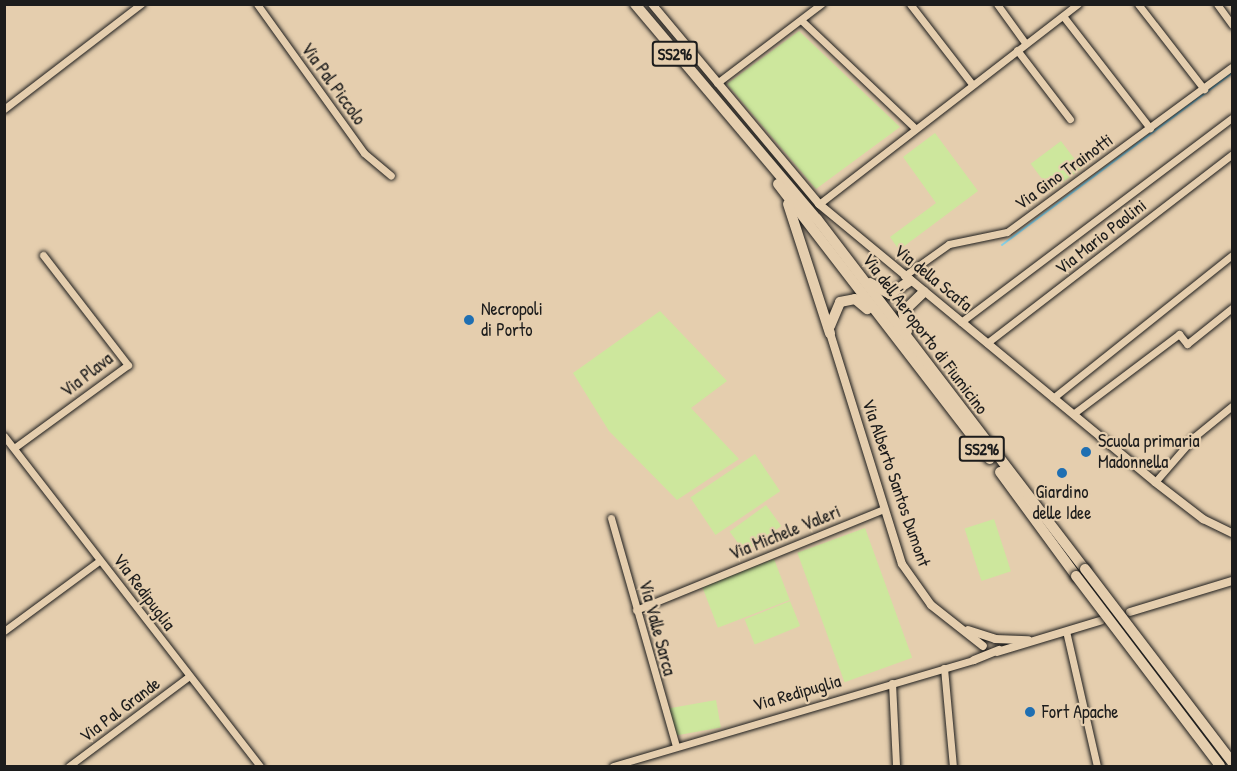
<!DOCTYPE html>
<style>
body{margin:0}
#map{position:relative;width:1237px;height:771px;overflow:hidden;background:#e5ceae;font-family:"Patrick Hand",sans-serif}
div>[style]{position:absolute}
.green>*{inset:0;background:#cde79d;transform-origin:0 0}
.stream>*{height:2px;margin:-1px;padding:0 1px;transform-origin:1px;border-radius:1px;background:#87d1e7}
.roads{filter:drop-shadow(0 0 2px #1c1c1c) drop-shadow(0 0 2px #1c1c1c)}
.minor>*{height:7px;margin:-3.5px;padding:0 3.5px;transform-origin:3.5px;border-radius:3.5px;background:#e5ceae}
.tertiary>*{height:8px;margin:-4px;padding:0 4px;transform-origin:4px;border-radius:4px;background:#e5ceae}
.primary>*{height:10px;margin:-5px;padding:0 5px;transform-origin:5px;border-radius:5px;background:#e5ceae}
.bridges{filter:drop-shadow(0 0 2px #1c1c1c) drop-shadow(0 0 2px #1c1c1c)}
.primary-bridge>*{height:10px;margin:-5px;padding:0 5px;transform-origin:5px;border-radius:5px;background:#e5ceae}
.dots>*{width:16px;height:16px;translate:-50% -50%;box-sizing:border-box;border:3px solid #e5ceae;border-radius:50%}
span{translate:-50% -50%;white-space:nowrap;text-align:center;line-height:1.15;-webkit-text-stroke:4.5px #e5ceae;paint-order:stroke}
.shield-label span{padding:2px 4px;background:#e5ceae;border:2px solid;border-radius:4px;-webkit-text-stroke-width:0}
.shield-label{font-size:16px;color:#1c1c1c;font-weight:700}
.street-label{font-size:18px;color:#1c1c1c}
.poi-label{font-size:18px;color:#1c1c1c}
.left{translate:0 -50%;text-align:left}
.frame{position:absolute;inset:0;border:6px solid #1c1c1c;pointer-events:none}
</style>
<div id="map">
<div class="green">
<div style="clip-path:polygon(799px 31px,900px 127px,816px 189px,727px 84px)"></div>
<div style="clip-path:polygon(935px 133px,978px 191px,899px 250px,890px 237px,936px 203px,903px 157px)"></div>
<div style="left:1061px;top:141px;width:34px;height:38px;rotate:53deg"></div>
<div style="clip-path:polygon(660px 311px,727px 381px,691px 408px,739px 459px,677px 500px,609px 431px,573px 373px)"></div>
<div style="left:755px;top:454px;width:45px;height:78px;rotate:56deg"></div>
<div style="left:766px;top:505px;width:26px;height:45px;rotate:54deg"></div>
<div style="left:994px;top:519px;width:55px;height:31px;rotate:72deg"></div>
<div style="left:865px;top:528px;width:138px;height:72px;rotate:70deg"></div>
<div style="left:774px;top:559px;width:44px;height:77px;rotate:69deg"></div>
<div style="left:790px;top:601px;width:27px;height:49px;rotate:68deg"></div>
<div style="left:716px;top:700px;width:28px;height:50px;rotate:80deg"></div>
</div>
<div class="stream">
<div style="left:1002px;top:245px;width:287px;rotate:-36.8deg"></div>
</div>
<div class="roads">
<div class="minor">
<div style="left:257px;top:4px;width:183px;rotate:54.3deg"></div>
<div style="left:364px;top:153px;width:35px;rotate:40deg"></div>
<div style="left:910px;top:4px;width:101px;rotate:52.2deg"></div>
<div style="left:997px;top:4px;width:49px;rotate:54.1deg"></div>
<div style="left:1138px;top:4px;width:108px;rotate:52.2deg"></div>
<div style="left:1217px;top:4px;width:26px;rotate:54deg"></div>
<div style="left:1063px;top:16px;width:142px;rotate:52.2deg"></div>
<div style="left:801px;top:20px;width:157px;rotate:43.5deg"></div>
<div style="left:1017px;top:50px;width:87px;rotate:52.5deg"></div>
<div style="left:717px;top:83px;width:131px;rotate:-37.2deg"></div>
<div style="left:4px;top:109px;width:173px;rotate:-37.5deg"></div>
<div style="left:819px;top:204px;width:327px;rotate:-37.7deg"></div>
<div style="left:904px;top:276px;width:55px;rotate:-35.4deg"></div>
<div style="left:949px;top:244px;width:59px;rotate:-11.7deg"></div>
<div style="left:1007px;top:232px;width:279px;rotate:-36.3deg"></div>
<div style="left:961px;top:322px;width:339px;rotate:-37deg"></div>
<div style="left:987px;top:343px;width:309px;rotate:-37.6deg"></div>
<div style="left:1053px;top:398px;width:229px;rotate:-38.6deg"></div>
<div style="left:1073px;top:414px;width:133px;rotate:-37deg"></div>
<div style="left:1179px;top:334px;width:13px;rotate:51deg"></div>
<div style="left:1187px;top:344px;width:58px;rotate:-38.7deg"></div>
<div style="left:4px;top:436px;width:418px;rotate:52.2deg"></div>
<div style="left:14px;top:448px;width:141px;rotate:-36.1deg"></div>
<div style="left:128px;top:365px;width:139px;rotate:-127.7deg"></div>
<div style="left:1155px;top:482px;width:60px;rotate:-49.1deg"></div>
<div style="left:1194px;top:437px;width:49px;rotate:-39.2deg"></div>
<div style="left:611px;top:518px;width:237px;rotate:74.1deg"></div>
<div style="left:636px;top:610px;width:268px;rotate:-22.2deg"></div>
<div style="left:4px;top:631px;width:118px;rotate:-36.4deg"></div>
<div style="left:1066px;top:631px;width:139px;rotate:77.1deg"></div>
<div style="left:944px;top:668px;width:98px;rotate:84.8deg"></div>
<div style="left:892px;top:683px;width:83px;rotate:87.2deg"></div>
<div style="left:69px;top:766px;width:149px;rotate:-36.8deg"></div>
<div style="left:613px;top:766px;width:376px;rotate:-16.4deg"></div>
</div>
<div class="tertiary">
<div style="left:652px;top:4px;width:261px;rotate:50.1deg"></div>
<div style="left:819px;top:204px;width:436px;rotate:39.6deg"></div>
<div style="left:1155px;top:482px;width:61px;rotate:37.6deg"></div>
<div style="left:1203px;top:519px;width:32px;rotate:26deg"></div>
<div style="left:830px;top:333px;width:242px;rotate:72.7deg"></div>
<div style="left:902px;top:564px;width:50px;rotate:54.7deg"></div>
<div style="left:931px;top:605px;width:66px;rotate:38.3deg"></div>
<div style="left:1130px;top:612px;width:107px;rotate:-16.9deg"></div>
<div style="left:968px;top:630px;width:28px;rotate:18deg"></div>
<div style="left:995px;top:639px;width:33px;rotate:2deg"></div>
<div style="left:997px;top:652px;width:108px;rotate:-16.8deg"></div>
<div style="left:974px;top:660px;width:27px;rotate:-22deg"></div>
</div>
<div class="primary">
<div style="left:635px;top:4px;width:282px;rotate:49.8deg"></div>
<div style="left:817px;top:219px;width:441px;rotate:52.6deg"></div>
<div style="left:778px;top:184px;width:347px;rotate:52.4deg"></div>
<div style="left:788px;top:204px;width:136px;rotate:72deg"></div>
<div style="left:870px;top:283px;width:23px;rotate:29deg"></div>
<div style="left:890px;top:294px;width:24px;rotate:-33deg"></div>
<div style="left:830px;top:326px;width:26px;rotate:-67deg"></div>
<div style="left:840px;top:302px;width:15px;rotate:-11deg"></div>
<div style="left:855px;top:299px;width:16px;rotate:40deg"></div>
<div style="left:907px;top:331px;width:19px;rotate:-102deg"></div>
<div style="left:903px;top:312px;width:29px;rotate:-44deg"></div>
<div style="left:1000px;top:472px;width:129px;rotate:53.8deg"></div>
</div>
</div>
<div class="bridges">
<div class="primary-bridge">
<div style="left:1085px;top:569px;width:243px;rotate:52.7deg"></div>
<div style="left:1076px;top:576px;width:238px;rotate:52.8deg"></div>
</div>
</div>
<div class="dots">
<div style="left:469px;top:320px;background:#1f6fb2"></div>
<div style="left:1086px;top:452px;background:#1f6fb2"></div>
<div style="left:1062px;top:473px;background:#1f6fb2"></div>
<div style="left:1030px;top:712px;background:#1f6fb2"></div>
</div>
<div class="shield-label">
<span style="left:675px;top:54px">SS296</span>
<span style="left:982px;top:449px">SS296</span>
</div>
<div class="street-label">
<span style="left:333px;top:84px;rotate:54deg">Via Pal Piccolo</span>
<span style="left:1064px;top:172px;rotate:-36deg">Via Gino Trainotti</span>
<span style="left:1101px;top:237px;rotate:-38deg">Via Mario Paolini</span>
<span style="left:933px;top:278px;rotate:39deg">Via della Scafa</span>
<span style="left:925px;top:334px;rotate:53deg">Via dell'Aeroporto di Fiumicino</span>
<span style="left:87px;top:375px;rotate:-38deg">Via Plava</span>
<span style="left:896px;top:483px;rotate:71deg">Via Alberto Santos Dumont</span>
<span style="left:785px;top:533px;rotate:-22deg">Via Michele Valeri</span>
<span style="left:144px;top:592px;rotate:53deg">Via Redipuglia</span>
<span style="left:657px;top:628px;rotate:75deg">Via Valle Sarca</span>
<span style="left:797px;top:693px;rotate:-16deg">Via Redipuglia</span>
<span style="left:120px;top:710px;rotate:-37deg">Via Pal Grande</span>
</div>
<div class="poi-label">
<span class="left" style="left:481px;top:320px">Necropoli<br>di Porto</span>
<span class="left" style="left:1098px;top:452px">Scuola primaria<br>Madonnella</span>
<span style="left:1062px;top:503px">Giardino<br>delle Idee</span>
<span class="left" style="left:1042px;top:712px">Fort Apache</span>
</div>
<div class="frame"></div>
</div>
